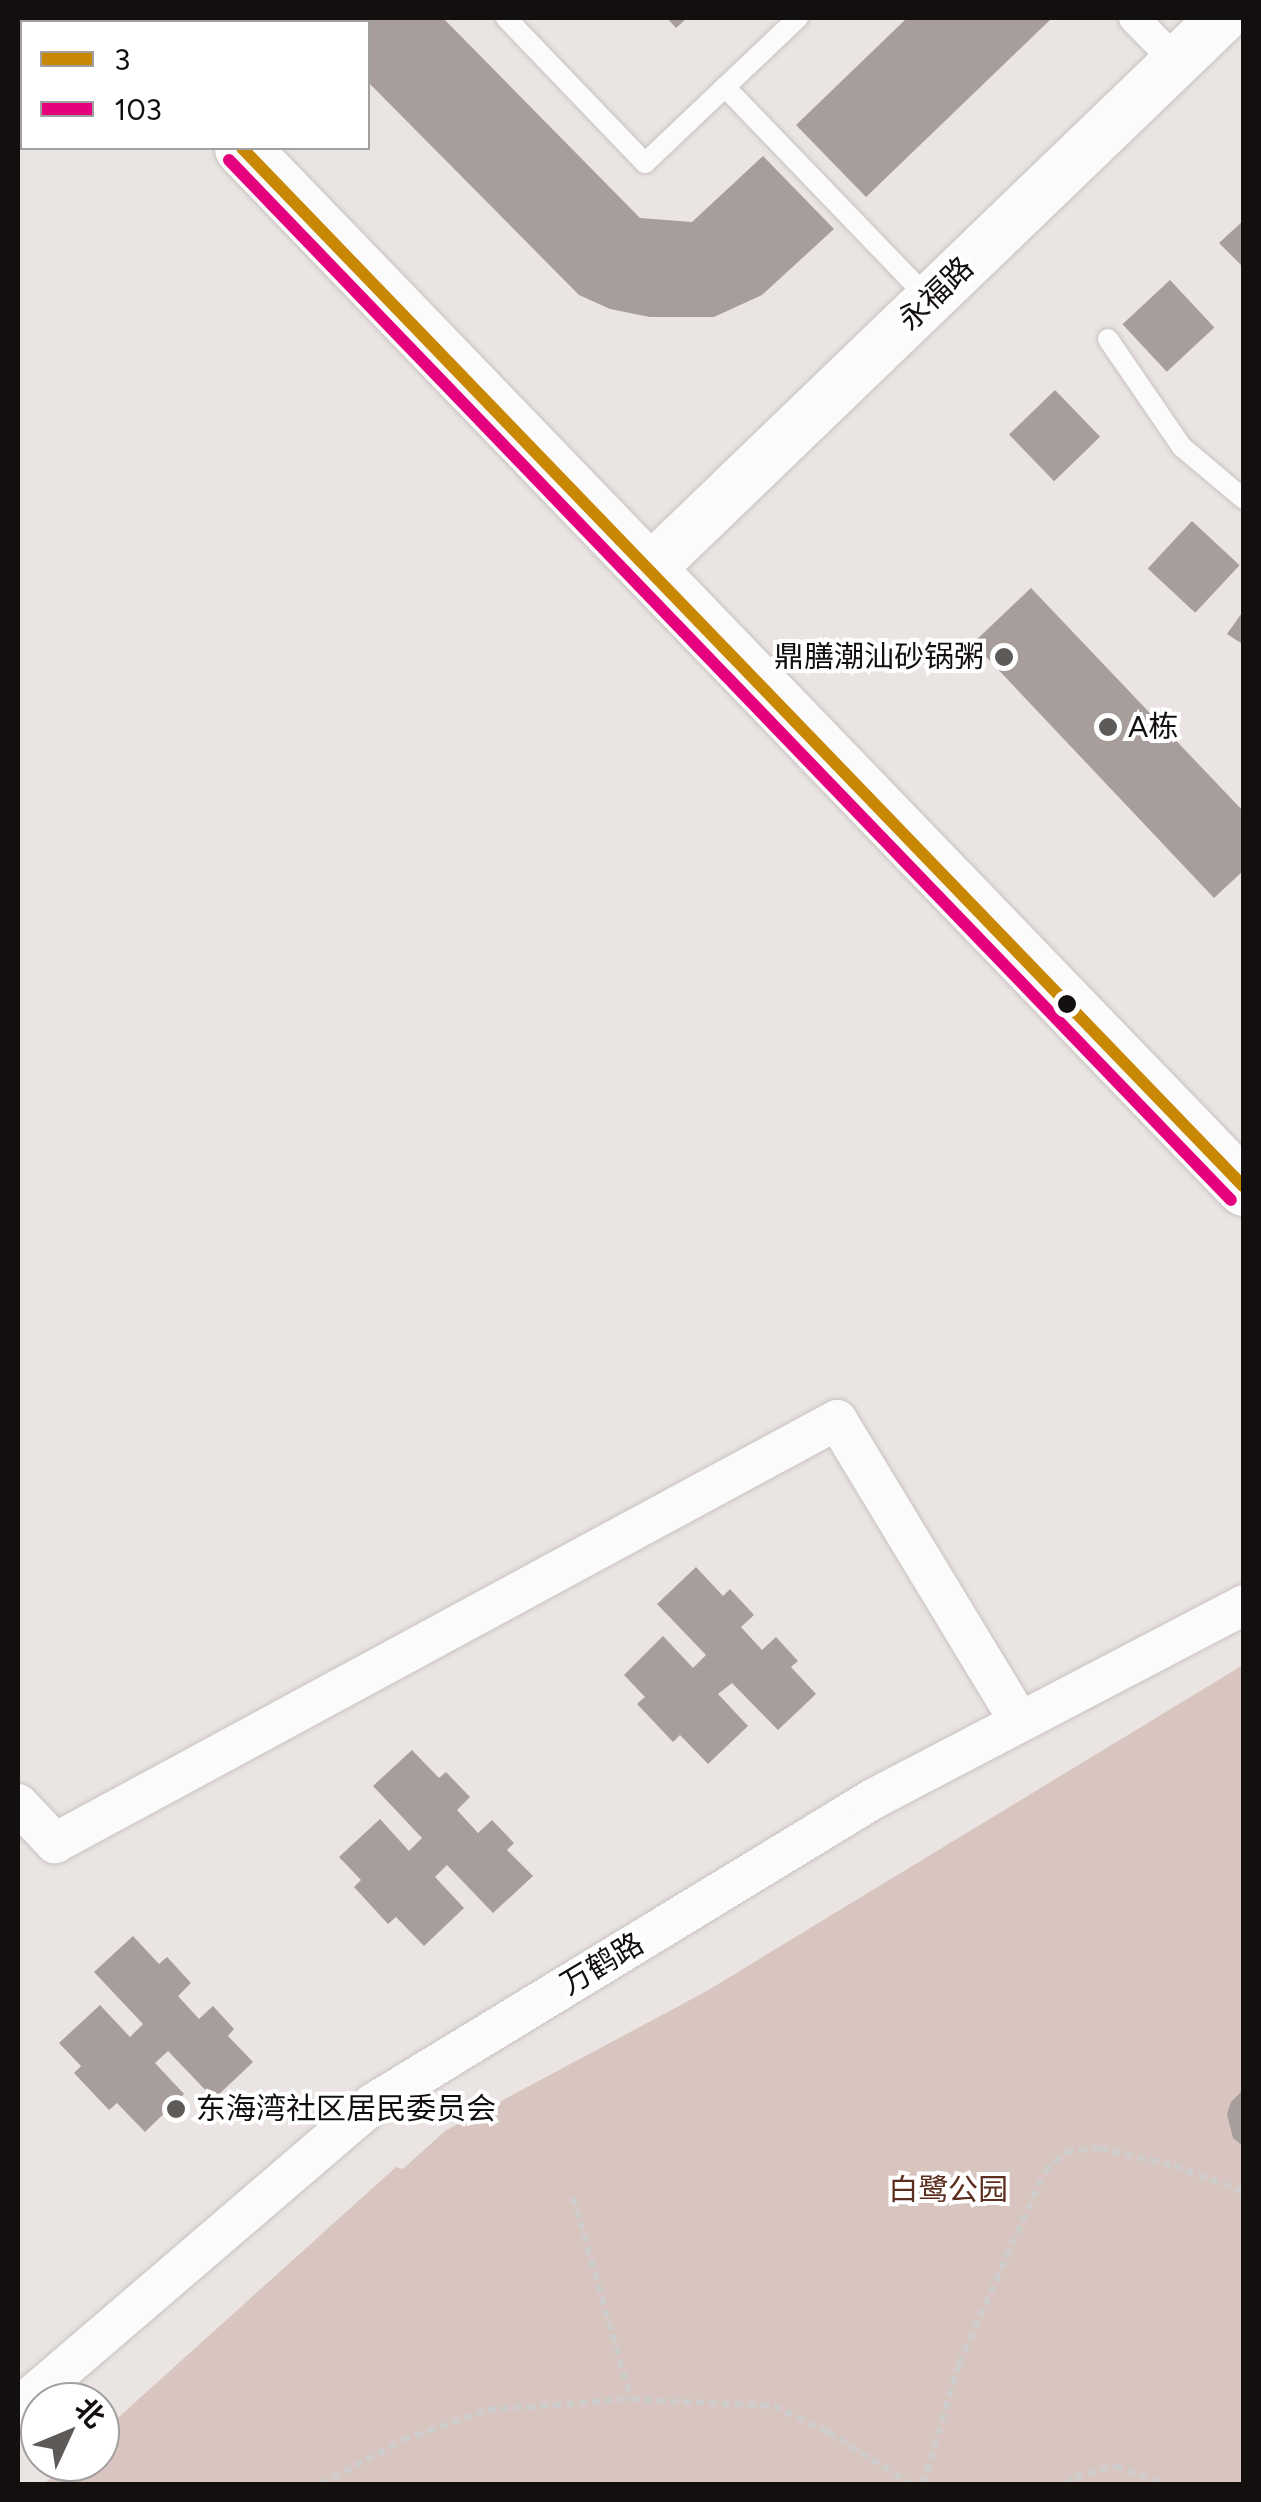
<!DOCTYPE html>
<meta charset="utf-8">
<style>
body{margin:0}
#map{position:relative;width:1261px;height:2502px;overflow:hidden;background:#eae4e2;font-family:Figtree,"Noto Sans SC",sans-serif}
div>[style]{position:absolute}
.green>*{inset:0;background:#d8c5bf}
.building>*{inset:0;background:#a79e9c;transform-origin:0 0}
.path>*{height:6px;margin-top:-3px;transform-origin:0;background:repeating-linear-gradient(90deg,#cfcdcc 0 8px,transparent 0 13px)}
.roads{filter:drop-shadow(0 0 2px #c7c2c1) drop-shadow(0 0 2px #c7c2c1)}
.service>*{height:20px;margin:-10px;padding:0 10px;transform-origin:10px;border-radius:10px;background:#fcfbfb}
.pedestrian>*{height:30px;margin:-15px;padding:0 15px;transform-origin:15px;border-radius:15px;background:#fcfbfb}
.minor>*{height:40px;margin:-20px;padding:0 20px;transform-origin:20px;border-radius:20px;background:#fcfbfb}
.tertiary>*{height:50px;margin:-25px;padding:0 25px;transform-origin:25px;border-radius:25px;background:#fcfbfb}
.secondary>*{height:55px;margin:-27.5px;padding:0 27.5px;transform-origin:27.5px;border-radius:27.5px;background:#fcfbfb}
.bus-1>*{height:12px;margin:-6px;padding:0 6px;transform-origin:6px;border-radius:6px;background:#c98803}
.bus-2>*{height:12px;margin:-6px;padding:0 6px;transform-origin:6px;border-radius:6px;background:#e5007d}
.dots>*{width:28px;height:28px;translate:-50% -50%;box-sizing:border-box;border:5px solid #fff;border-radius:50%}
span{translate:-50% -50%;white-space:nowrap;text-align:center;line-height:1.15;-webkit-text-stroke:8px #fff;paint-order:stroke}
.street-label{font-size:30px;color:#130f0e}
.poi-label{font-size:30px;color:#130f0e}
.right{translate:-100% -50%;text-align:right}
.left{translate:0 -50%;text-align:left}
.park-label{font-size:30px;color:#5d2d1e}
.frame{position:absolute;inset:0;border:20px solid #130f0e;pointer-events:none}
.legend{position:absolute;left:20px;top:20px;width:350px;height:130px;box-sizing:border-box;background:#fff;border:2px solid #a19f9f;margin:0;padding:12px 18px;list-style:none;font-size:30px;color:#130f0e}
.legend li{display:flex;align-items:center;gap:20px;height:50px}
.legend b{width:50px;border:2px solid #a19f9f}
.north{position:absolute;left:20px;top:2382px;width:100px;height:100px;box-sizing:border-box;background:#fff;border:2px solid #a19f9f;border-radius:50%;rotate:46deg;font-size:28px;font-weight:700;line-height:40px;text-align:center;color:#130f0e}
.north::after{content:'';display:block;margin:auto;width:35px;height:45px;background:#5e5a58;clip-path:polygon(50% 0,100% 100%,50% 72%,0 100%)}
</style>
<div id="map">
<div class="green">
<div style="clip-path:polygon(1243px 1665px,1243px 2484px,44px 2484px,69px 2462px,100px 2462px,100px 2434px,396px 2167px,403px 2169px,445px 2131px,705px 1992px)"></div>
</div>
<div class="building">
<div style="clip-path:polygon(371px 18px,443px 18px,640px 218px,692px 222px,763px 156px,834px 229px,762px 295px,714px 317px,650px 317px,610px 309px,579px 295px,368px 82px,368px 21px)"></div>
<div style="clip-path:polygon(667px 18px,687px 18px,676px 28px)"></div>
<div style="clip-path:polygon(907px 18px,1052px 18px,866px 197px,796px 125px)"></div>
<div style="clip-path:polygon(1244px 220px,1244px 268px,1219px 243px)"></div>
<div style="left:1170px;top:280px;width:65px;height:65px;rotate:47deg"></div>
<div style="left:1055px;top:390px;width:65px;height:64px;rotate:46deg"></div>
<div style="left:1192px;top:521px;width:65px;height:65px;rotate:43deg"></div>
<div style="clip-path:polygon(1031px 588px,1244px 812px,1244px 870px,1214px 898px,973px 643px)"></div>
<div style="clip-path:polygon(1244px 610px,1244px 645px,1227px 634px)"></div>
<div style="clip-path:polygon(696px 1567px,723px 1596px,730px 1589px,754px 1615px,741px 1627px,762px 1650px,776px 1637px,798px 1661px,791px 1667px,816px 1694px,778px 1730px,732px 1683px,718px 1694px,748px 1726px,708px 1764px,680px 1735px,673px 1742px,637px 1704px,645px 1697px,624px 1675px,663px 1636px,693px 1668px,706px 1655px,657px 1604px)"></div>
<div style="clip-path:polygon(412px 1750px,439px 1778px,446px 1772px,470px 1797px,457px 1810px,478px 1833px,492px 1820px,514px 1843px,507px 1850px,533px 1876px,493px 1913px,447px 1865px,435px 1877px,464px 1908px,424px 1946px,396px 1917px,388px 1924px,354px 1887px,361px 1880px,339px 1857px,380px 1819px,409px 1851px,422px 1838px,373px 1786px)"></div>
<div style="clip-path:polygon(133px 1936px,159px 1964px,167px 1957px,191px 1983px,178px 1996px,199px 2019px,213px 2006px,234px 2029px,228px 2036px,253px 2062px,214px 2099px,168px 2051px,155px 2063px,184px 2094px,145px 2132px,117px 2103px,109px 2110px,74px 2073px,81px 2066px,59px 2043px,100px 2005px,130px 2037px,143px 2024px,94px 1972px)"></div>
<div style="clip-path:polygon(1244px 2089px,1244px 2147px,1233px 2138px,1227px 2114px,1231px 2102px)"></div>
</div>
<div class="path">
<div style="left:573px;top:2197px;width:210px;rotate:74deg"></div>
<div style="left:321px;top:2484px;width:93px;rotate:-28.2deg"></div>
<div style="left:403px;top:2440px;width:90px;rotate:-19.4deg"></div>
<div style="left:488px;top:2410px;width:143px;rotate:-4.4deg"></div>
<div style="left:631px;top:2399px;width:143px;rotate:2.8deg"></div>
<div style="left:774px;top:2406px;width:60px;rotate:25.7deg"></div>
<div style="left:828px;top:2432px;width:98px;rotate:32.1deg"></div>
<div style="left:923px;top:2484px;width:125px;rotate:-73.3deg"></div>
<div style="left:959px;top:2364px;width:211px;rotate:-66deg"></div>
<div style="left:1045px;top:2171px;width:28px;rotate:-42deg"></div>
<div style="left:1066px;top:2152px;width:34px;rotate:-7deg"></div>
<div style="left:1100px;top:2148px;width:76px;rotate:13.7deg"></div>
<div style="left:1174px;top:2166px;width:75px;rotate:20.4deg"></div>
<div style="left:1067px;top:2484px;width:11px;rotate:-41deg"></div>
<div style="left:1075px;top:2477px;width:41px;rotate:-15.4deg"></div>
<div style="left:1115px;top:2466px;width:50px;rotate:21deg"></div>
</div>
<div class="roads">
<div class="service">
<div style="left:506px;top:18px;width:201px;rotate:46.2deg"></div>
<div style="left:645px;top:163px;width:211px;rotate:-43.5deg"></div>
<div style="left:264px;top:22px;width:6px;rotate:-39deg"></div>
<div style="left:725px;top:87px;width:296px;rotate:46.1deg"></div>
<div style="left:1108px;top:339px;width:131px;rotate:55.6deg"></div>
<div style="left:1182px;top:447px;width:81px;rotate:40deg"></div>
</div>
<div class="pedestrian">
<div style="left:1134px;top:18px;width:62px;rotate:45.7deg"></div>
</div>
<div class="minor">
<div style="left:18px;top:1804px;width:54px;rotate:46.5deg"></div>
<div style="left:55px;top:1843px;width:889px;rotate:-28.41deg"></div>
<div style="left:837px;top:1420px;width:351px;rotate:58.8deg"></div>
<div style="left:18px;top:2408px;width:469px;rotate:-40.6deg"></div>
<div style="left:374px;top:2103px;width:584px;rotate:-31.35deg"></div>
<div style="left:873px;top:1799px;width:419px;rotate:-27.6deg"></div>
</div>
<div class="tertiary">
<div style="left:649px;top:570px;width:796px;rotate:-43.93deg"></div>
</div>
<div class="secondary">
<div style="left:117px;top:18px;width:6px;rotate:39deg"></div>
<div style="left:242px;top:148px;width:1444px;rotate:46.07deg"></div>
</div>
</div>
<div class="bus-1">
<div style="left:242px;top:148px;width:1443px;rotate:46.04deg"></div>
</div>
<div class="bus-2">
<div style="left:229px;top:160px;width:1444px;rotate:46.07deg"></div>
</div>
<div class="dots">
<div style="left:1004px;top:657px;background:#5e5a58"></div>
<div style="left:1108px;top:727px;background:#5e5a58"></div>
<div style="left:1067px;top:1004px;background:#130f0e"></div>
<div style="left:176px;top:2109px;background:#5e5a58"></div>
</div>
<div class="street-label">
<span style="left:936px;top:294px;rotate:-44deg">永福路</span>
<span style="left:602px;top:1964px;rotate:-31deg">万鹤路</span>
</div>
<div class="poi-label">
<span class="right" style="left:984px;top:657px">鼎膳潮汕砂锅粥</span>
<span class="left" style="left:1128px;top:727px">A栋</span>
<span class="left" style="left:196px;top:2109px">东海湾社区居民委员会</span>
</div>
<div class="park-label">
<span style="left:948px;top:2190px">白鹭公园</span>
</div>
<div class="frame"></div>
<ul class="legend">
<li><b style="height:12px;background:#c98803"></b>3</li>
<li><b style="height:12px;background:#e5007d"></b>103</li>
</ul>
<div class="north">北</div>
</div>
